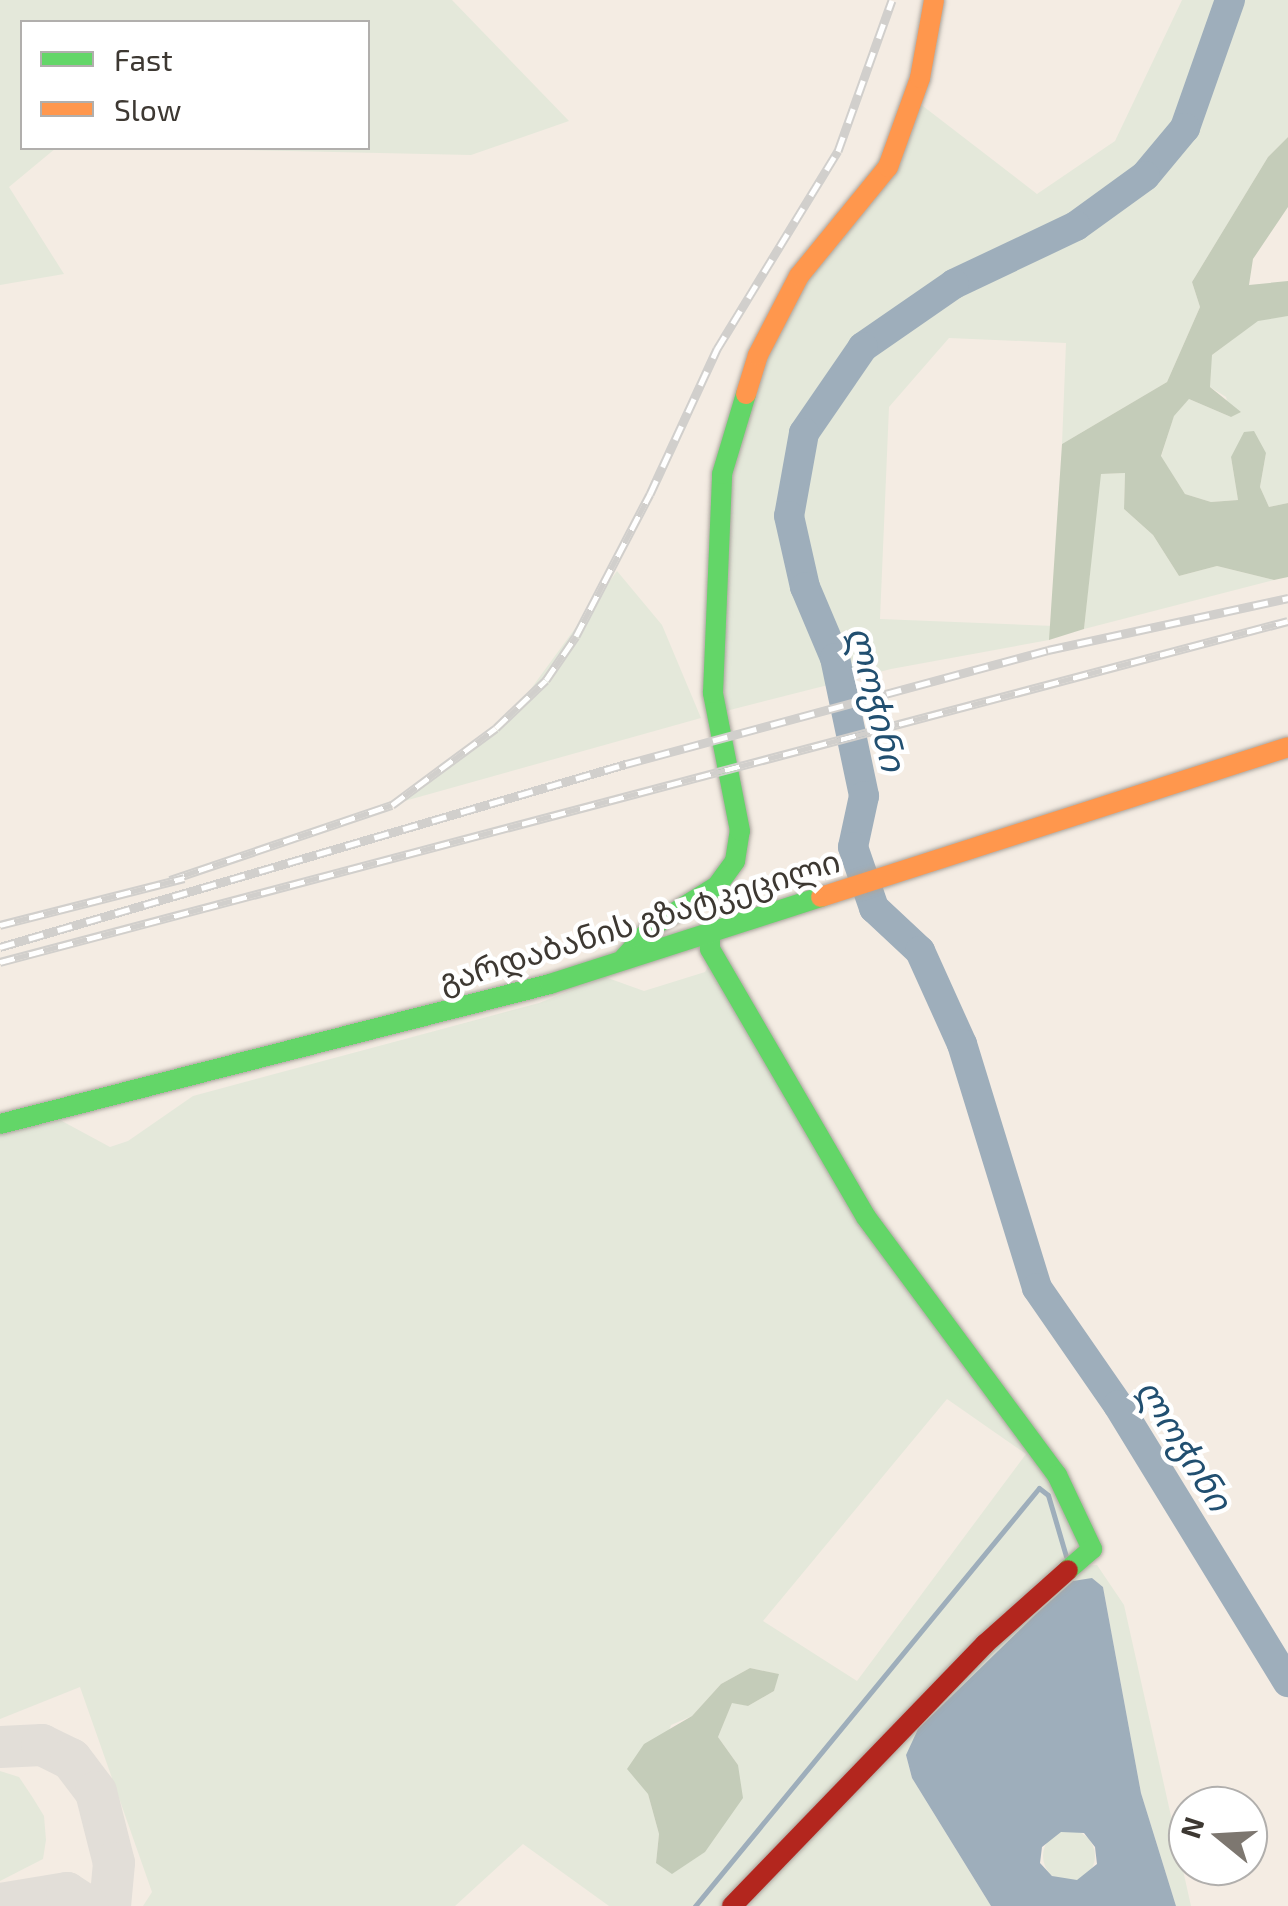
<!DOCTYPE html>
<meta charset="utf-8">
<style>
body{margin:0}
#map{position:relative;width:1288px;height:1906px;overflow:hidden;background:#f4ece3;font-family:"Exo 2","Noto Sans Georgian",sans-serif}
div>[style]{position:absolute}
.green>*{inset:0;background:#e4e8da}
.round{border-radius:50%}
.forest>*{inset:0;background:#c4ccb9}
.water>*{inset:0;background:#9eaebb}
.stream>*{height:5px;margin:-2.5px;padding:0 2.5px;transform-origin:2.5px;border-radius:2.5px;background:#9eaebb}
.river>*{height:30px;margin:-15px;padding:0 15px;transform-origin:15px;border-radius:15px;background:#9eaebb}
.taxiway>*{height:42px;margin:-21px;padding:0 21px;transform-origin:21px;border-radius:21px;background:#e2ded8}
.roads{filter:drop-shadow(0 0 2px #aaa49d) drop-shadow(0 0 2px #aaa49d)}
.fast>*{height:20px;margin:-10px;padding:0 10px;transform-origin:10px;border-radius:10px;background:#63d668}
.slow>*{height:20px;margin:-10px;padding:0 10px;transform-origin:10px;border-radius:10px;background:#ff974d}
.jam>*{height:20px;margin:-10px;padding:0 10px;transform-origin:10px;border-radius:10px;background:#b3261e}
.rail>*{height:9px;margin-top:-4.5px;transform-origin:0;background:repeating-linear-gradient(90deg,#fff 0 15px,#d1cfcc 0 30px);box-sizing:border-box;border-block:2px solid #d1cfcc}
span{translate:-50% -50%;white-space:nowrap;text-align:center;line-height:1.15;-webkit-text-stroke:9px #fff;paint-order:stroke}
.street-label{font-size:32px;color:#3d3832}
.water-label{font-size:35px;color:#214f70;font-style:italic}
.legend{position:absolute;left:20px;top:20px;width:350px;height:130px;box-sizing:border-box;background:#fff;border:2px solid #b1afad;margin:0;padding:12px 18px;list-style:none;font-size:30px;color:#3d3832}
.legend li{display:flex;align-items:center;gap:20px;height:50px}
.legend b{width:50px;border:2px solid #b1afad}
.north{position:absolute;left:1168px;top:1786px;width:100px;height:100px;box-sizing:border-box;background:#fff;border:2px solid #b1afad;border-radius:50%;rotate:288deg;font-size:28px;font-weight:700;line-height:40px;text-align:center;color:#3d3832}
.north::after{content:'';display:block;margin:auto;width:35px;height:45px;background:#7d7770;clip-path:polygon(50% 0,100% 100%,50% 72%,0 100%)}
</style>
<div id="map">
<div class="green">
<div style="clip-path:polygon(0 0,452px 0,569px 121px,471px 155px,194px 149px,368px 148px,368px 22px,22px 22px,22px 148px,56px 148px,9px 187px,64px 274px,0 285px)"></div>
<div style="clip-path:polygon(1182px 0,1288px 0,1288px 137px,1268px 157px,1192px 282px,1200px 307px,1167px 382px,1062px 444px,1066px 343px,949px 338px,889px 407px,880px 619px,1054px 626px,1049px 640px,891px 669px,726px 711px,720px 684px,731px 477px,757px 383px,788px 308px,867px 176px,919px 103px,1037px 194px,1115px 141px)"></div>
<div style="clip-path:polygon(1288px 316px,1288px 503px,1269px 507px,1260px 487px,1266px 453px,1231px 457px,1238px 500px,1211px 502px,1185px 494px,1161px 457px,1174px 415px,1189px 399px,1231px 417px,1226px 397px,1210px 387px,1211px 356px,1258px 320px)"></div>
<div style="clip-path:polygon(1125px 473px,1124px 509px,1153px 535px,1179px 576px,1217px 566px,1274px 580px,1084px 629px,1100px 474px)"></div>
<div style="clip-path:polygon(617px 571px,662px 625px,701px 718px,401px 802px,506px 723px)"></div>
<div style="clip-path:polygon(evenodd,710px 963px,855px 1217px,1042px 1464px,1078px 1536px,1074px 1554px,1081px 1566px,1097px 1565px,1124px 1605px,1191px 1906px,1176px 1906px,1141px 1793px,1103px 1587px,1092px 1578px,906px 1755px,912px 1778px,991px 1906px,609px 1906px,523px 1844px,455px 1906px,143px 1906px,152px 1892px,80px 1687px,0 1719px,0 1134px,60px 1120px,110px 1147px,128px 1141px,193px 1096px,539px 1003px,605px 977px,644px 991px,705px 972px,710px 963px,947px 1399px,1026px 1454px,857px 1681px,763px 1621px,947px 1399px,710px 963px,750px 1668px,778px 1674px,774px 1691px,748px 1706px,732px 1702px,718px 1737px,738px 1765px,656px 1863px,659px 1834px,648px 1794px,671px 1725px,692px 1716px,721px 1684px,750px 1668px)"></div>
<div style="clip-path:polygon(0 1771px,19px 1777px,33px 1798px,44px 1816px,46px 1840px,43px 1859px,0 1881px)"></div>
<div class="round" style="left:1043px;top:1830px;width:52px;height:52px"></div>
</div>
<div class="forest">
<div style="clip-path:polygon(1288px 137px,1288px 207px,1253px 259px,1249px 285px,1288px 281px,1288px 316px,1258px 321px,1212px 355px,1210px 387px,1241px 412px,1231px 417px,1189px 399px,1174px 416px,1161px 456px,1185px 494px,1211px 502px,1238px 500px,1231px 457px,1244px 432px,1254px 431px,1266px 453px,1260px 487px,1269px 507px,1288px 503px,1288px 577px,1274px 580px,1217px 566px,1179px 576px,1153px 535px,1124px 509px,1125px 473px,1101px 474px,1084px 629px,1049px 640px,1062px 444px,1167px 382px,1200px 307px,1192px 282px,1268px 157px)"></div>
<div style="clip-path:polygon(750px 1668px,779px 1674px,774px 1691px,748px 1706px,732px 1703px,718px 1737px,738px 1765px,743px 1798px,705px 1852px,672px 1874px,656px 1863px,659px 1834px,648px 1794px,627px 1769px,644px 1744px,692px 1716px,721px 1684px)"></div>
</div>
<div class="water">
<div style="clip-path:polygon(evenodd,1092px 1578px,1103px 1587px,1141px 1793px,1176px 1906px,991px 1906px,912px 1778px,906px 1755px,918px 1729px,1036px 1614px,1073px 1581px,1092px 1578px,1061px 1832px,1084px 1833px,1095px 1847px,1097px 1864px,1077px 1880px,1052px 1876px,1040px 1863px,1042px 1847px,1061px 1832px)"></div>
</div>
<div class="stream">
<div style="left:695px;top:1906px;width:541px;rotate:-50.55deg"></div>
<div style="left:1039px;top:1488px;width:11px;rotate:38deg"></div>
<div style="left:1048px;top:1495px;width:64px;rotate:73.6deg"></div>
</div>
<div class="river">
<div style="left:1230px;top:0;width:136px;rotate:109.4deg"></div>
<div style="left:1185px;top:128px;width:62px;rotate:129.8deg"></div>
<div style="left:1145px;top:176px;width:85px;rotate:144.1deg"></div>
<div style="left:1076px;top:226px;width:135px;rotate:154.6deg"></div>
<div style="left:954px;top:284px;width:111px;rotate:145.3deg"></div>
<div style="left:863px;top:347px;width:104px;rotate:124.5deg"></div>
<div style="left:804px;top:433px;width:84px;rotate:100.2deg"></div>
<div style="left:789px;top:516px;width:73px;rotate:77.3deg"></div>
<div style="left:805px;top:587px;width:77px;rotate:67.1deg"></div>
<div style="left:835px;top:658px;width:141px;rotate:78.1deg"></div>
<div style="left:864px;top:796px;width:52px;rotate:102.2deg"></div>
<div style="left:853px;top:847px;width:65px;rotate:71deg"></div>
<div style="left:874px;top:908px;width:63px;rotate:43.1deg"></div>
<div style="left:920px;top:951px;width:102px;rotate:65.7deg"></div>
<div style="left:962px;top:1044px;width:255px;rotate:72.9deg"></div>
<div style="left:1037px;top:1288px;width:142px;rotate:55.3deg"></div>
<div style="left:1118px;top:1405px;width:325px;rotate:58.5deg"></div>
</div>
<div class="taxiway">
<div style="left:0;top:1747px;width:42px;rotate:-2.7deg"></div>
<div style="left:42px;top:1745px;width:32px;rotate:26deg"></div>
<div style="left:71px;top:1759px;width:41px;rotate:52.9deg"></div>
<div style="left:96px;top:1792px;width:73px;rotate:75.8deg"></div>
<div style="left:114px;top:1863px;width:43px;rotate:95.3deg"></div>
<div style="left:0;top:1904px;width:68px;rotate:-9.3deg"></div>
<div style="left:67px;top:1893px;width:24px;rotate:33deg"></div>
</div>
<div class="roads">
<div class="fast">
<div style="left:710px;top:932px;width:17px;rotate:90deg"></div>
<div style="left:710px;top:949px;width:310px;rotate:59.8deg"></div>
<div style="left:866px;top:1217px;width:321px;rotate:53.5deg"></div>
<div style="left:1057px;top:1475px;width:82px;rotate:64.7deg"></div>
<div style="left:1092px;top:1549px;width:32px;rotate:139deg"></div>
<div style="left:624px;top:958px;width:43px;rotate:-47.8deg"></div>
<div style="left:653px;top:926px;width:75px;rotate:-32deg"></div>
<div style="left:717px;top:886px;width:31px;rotate:-54deg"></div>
<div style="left:735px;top:861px;width:30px;rotate:-81deg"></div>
<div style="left:740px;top:831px;width:141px;rotate:-101.1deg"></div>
<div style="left:713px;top:693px;width:219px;rotate:-87.6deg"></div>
<div style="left:722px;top:474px;width:84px;rotate:-73.3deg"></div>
<div style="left:0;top:1124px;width:568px;rotate:-14.28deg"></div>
<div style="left:550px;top:984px;width:285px;rotate:-17.8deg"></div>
</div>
<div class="slow">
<div style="left:746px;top:394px;width:41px;rotate:-72.9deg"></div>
<div style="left:758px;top:355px;width:89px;rotate:-62.6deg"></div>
<div style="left:799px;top:276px;width:141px;rotate:-50.8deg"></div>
<div style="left:888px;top:167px;width:95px;rotate:-70.2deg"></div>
<div style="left:920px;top:78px;width:79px;rotate:-79.8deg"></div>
<div style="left:821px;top:897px;width:490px;rotate:-17.8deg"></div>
</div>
<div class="jam">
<div style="left:732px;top:1906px;width:364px;rotate:-46deg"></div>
<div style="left:985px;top:1644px;width:111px;rotate:-41.7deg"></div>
</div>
</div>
<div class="rail">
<div style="left:170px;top:880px;width:234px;rotate:-18.7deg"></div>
<div style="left:392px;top:805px;width:129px;rotate:-36.5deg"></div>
<div style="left:496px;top:728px;width:69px;rotate:-43.8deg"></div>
<div style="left:546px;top:680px;width:53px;rotate:-55.7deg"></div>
<div style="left:576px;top:636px;width:160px;rotate:-62.5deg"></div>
<div style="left:650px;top:494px;width:160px;rotate:-65.2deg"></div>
<div style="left:717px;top:349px;width:232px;rotate:-58.6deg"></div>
<div style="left:838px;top:151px;width:160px;rotate:-70.3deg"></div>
<div style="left:0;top:925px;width:190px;rotate:-14.3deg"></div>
<div style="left:0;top:947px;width:652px;rotate:-16.3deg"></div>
<div style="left:626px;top:764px;width:437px;rotate:-15.1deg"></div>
<div style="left:1048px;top:650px;width:246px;rotate:-12.2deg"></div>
<div style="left:0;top:962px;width:1332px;rotate:-14.83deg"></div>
</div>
<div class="street-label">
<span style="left:639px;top:920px;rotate:-17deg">გარდაბანის გზატკეცილი</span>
</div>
<div class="water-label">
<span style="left:878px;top:698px;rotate:76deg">ლოჭინი</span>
<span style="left:1185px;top:1444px;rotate:58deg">ლოჭინი</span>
</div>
<ul class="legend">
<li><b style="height:12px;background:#63d668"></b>Fast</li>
<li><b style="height:12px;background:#ff974d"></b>Slow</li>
</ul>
<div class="north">N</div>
</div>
